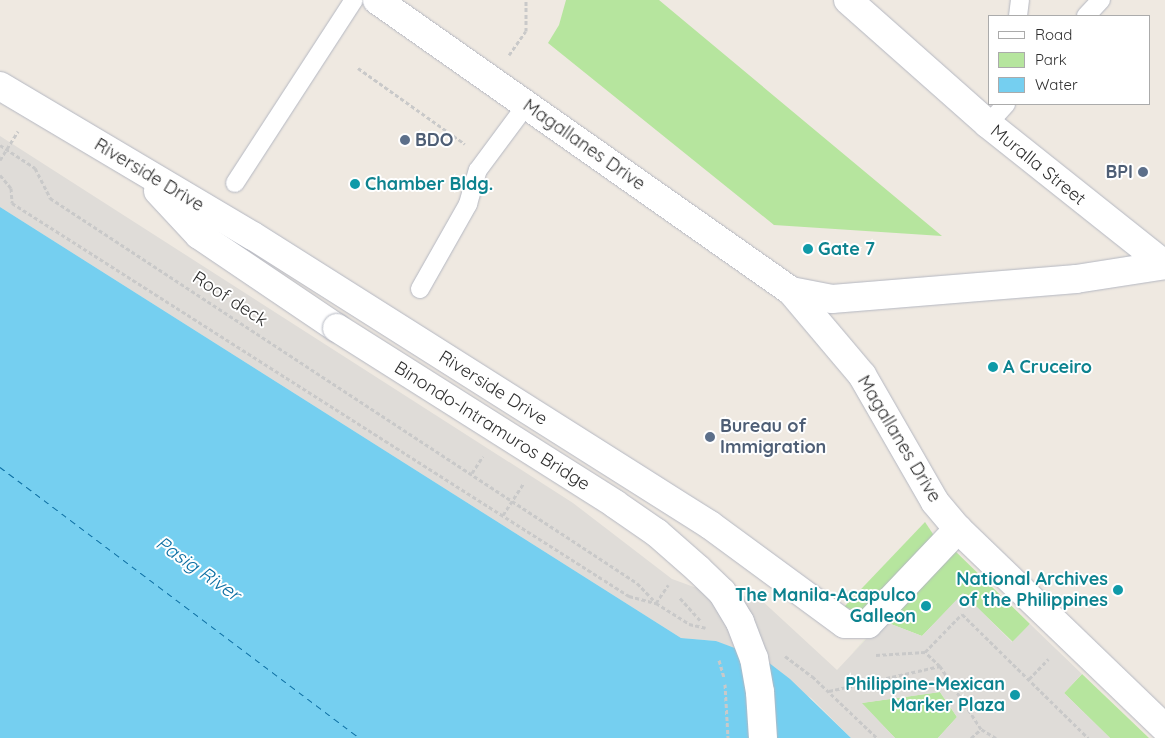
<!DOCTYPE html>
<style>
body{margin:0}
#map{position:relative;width:1165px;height:738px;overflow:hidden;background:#efe9e1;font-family:Quicksand,sans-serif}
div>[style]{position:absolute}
.green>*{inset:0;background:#b6e59e}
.plaza>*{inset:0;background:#dfdcd8}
.water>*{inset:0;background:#75cff0}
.ferry>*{height:1px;margin-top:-0.5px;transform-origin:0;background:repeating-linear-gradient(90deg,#0d6fa3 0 6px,transparent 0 11px)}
.path>*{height:3px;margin-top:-1.5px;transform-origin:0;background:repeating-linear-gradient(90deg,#c9c9c9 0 4px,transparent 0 6.5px)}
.roads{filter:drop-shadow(0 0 1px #b4b7c1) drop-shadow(0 0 1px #b4b7c1)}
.service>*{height:18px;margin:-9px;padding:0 9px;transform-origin:9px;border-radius:9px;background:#fff}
.minor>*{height:28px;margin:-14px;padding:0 14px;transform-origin:14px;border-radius:14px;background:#fff}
.tertiary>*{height:28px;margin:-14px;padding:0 14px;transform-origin:14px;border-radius:14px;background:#fff}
.path-bridge>*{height:3px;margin-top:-1.5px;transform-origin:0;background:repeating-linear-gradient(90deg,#c9c9c9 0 4px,transparent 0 6.5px)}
.bridges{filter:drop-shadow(0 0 1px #b4b7c1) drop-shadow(0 0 1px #b4b7c1)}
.tertiary-bridge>*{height:28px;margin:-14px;padding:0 14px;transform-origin:14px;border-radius:14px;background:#fff}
.dots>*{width:14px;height:14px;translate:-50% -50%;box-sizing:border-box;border:2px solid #fff;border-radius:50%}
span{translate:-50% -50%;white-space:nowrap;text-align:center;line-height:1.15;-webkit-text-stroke:4px #fff;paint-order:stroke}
.service-label{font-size:18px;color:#4e5e75;font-weight:700}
.left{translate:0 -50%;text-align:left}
.right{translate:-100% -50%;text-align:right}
.street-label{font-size:18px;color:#2e2e2e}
.culture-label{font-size:18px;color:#0d838f;font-weight:700}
.water-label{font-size:19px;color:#0d6fa3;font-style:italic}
.legend{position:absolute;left:988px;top:15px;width:162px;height:90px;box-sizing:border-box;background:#fff;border:1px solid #ababab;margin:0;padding:6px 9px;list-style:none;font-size:15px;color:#2e2e2e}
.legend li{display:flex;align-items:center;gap:10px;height:25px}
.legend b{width:25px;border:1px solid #ababab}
</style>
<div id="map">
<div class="green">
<div style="clip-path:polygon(566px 0,659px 0,942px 236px,774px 225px,548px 43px,559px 25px)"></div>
<div style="clip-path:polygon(925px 522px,933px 534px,932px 541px,864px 613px,844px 607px)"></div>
<div style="clip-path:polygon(952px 548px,1030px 624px,1013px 642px,963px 594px,922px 636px,883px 621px,852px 653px)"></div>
<div style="clip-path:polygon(1082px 674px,1149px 738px,1110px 738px,1064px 693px)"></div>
<div style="clip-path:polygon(940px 692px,957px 717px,938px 738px,895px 738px,861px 703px)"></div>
</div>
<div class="plaza">
<div style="clip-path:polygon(0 136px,573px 503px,672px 579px,694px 587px,760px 599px,837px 670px,883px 621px,922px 636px,963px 593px,1012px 642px,1030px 624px,1082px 674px,1064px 693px,1110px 738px,938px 738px,957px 717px,940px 692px,862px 703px,895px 738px,851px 738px,811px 698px,716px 641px,681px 638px,0 207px)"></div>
</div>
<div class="water">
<div style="clip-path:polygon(0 207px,681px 638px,716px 641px,764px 659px,790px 679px,851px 738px,0 738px)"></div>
</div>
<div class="ferry">
<div style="left:0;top:467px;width:451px;rotate:37deg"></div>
</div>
<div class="path">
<div style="left:509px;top:55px;width:29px;rotate:-55deg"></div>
<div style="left:526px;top:31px;width:31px;rotate:-90deg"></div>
<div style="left:358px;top:68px;width:131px;rotate:35.4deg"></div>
<div style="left:0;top:160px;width:34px;rotate:-58deg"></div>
<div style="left:0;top:175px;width:17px;rotate:50deg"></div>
<div style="left:11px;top:188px;width:15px;rotate:86deg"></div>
<div style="left:12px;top:203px;width:732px;rotate:32.5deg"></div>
<div style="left:629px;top:596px;width:28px;rotate:15deg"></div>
<div style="left:472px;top:473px;width:20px;rotate:-57deg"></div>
<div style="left:503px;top:515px;width:38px;rotate:-57deg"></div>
<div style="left:637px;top:583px;width:28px;rotate:46deg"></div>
<div style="left:656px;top:603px;width:39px;rotate:32deg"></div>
<div style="left:689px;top:624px;width:17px;rotate:13deg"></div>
<div style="left:656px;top:603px;width:22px;rotate:-56deg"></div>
<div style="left:876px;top:655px;width:49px;rotate:-3.5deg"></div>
<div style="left:785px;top:656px;width:34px;rotate:37deg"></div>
<div style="left:812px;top:676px;width:90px;rotate:43.6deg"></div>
<div style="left:1029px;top:679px;width:28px;rotate:-46deg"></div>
<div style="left:829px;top:691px;width:114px;rotate:-12.7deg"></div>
<div style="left:971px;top:738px;width:13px;rotate:-42deg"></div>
<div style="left:996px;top:738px;width:17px;rotate:-149deg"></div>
<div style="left:981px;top:729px;width:75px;rotate:-123.1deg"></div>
<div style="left:940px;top:666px;width:21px;rotate:-137deg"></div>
<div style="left:925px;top:652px;width:53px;rotate:-45.8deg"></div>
<div style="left:962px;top:614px;width:177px;rotate:44.5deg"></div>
</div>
<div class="roads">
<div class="service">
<div style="left:1018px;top:16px;width:16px;rotate:-83deg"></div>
<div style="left:1086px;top:16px;width:22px;rotate:-47deg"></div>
<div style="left:988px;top:124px;width:27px;rotate:-48deg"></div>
<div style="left:235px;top:183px;width:218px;rotate:-57deg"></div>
<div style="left:420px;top:289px;width:98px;rotate:-60.5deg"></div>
<div style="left:468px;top:204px;width:35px;rotate:-74deg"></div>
<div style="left:478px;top:170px;width:82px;rotate:-53.4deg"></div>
</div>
<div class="minor">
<div style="left:791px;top:291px;width:110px;rotate:49.8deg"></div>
<div style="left:862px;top:375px;width:146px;rotate:60.1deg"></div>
<div style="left:935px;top:502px;width:35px;rotate:50deg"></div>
</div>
<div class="tertiary">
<div style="left:377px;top:0;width:506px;rotate:35.1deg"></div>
<div style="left:791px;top:291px;width:42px;rotate:11deg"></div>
<div style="left:832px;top:299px;width:245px;rotate:-4.7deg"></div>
<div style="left:1076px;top:279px;width:90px;rotate:-8.9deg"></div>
<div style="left:848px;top:0;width:187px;rotate:41.5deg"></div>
<div style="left:988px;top:124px;width:226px;rotate:38.5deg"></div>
<div style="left:0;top:86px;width:294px;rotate:30.7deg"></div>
<div style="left:253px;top:236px;width:541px;rotate:32.31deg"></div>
<div style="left:710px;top:525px;width:167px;rotate:36.3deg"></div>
<div style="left:845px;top:624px;width:23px"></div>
<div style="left:868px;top:624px;width:131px;rotate:-46.5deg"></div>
<div style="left:958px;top:529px;width:287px;rotate:43.9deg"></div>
<div style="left:158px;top:191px;width:60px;rotate:47deg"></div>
<div style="left:199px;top:235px;width:166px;rotate:34deg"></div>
</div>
</div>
<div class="path-bridge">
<div style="left:0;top:145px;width:42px;rotate:33.3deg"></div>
<div style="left:35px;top:168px;width:34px;rotate:63deg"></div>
<div style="left:50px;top:198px;width:702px;rotate:33.26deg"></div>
<div style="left:680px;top:598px;width:31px;rotate:48deg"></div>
<div style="left:719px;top:660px;width:19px;rotate:74deg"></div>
<div style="left:725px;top:684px;width:54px;rotate:86.8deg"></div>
</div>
<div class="bridges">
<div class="tertiary-bridge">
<div style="left:337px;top:328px;width:329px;rotate:32.3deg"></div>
<div style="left:615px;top:504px;width:51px;rotate:34.6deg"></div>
<div style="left:657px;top:533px;width:55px;rotate:41.3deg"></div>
<div style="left:698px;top:569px;width:33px;rotate:44deg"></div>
<div style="left:722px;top:592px;width:35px;rotate:59deg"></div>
<div style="left:740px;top:622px;width:39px;rotate:69deg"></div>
<div style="left:754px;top:658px;width:35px;rotate:80deg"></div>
<div style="left:760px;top:692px;width:46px;rotate:86.3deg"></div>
</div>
</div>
<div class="dots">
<div style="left:405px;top:140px;background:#5c6f8a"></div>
<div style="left:1143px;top:172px;background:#5c6f8a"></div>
<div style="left:355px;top:184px;background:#0f9aa8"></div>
<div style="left:808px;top:249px;background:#0f9aa8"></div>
<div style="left:993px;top:367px;background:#0f9aa8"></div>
<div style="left:710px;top:437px;background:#5c6f8a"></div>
<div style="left:1118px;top:590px;background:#0f9aa8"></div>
<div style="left:926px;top:606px;background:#0f9aa8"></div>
<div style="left:1015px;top:695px;background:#0f9aa8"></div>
</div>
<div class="service-label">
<span class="left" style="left:415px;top:140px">BDO</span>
<span class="right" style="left:1133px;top:172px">BPI</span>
<span class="left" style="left:720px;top:437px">Bureau of<br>Immigration</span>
</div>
<div class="street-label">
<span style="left:584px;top:145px;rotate:35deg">Magallanes Drive</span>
<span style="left:1038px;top:165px;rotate:39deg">Muralla Street</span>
<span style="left:149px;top:175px;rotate:31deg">Riverside Drive</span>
<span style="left:230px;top:299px;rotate:33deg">Roof deck</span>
<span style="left:493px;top:388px;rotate:32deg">Riverside Drive</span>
<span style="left:492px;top:426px;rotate:32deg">Binondo-Intramuros Bridge</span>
<span style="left:899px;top:439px;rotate:59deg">Magallanes Drive</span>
</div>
<div class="culture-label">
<span class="left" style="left:365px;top:184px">Chamber Bldg.</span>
<span class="left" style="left:818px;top:249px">Gate 7</span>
<span class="left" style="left:1003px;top:367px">A Cruceiro</span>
<span class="right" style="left:1108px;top:590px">National Archives<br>of the Philippines</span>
<span class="right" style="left:916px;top:606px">The Manila-Acapulco<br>Galleon</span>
<span class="right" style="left:1005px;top:695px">Philippine-Mexican<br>Marker Plaza</span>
</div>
<div class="water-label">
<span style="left:198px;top:569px;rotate:35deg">Pasig River</span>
</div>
<ul class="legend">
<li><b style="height:6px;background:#fff"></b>Road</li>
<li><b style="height:14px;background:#b6e59e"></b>Park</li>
<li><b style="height:14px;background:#75cff0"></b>Water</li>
</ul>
</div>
